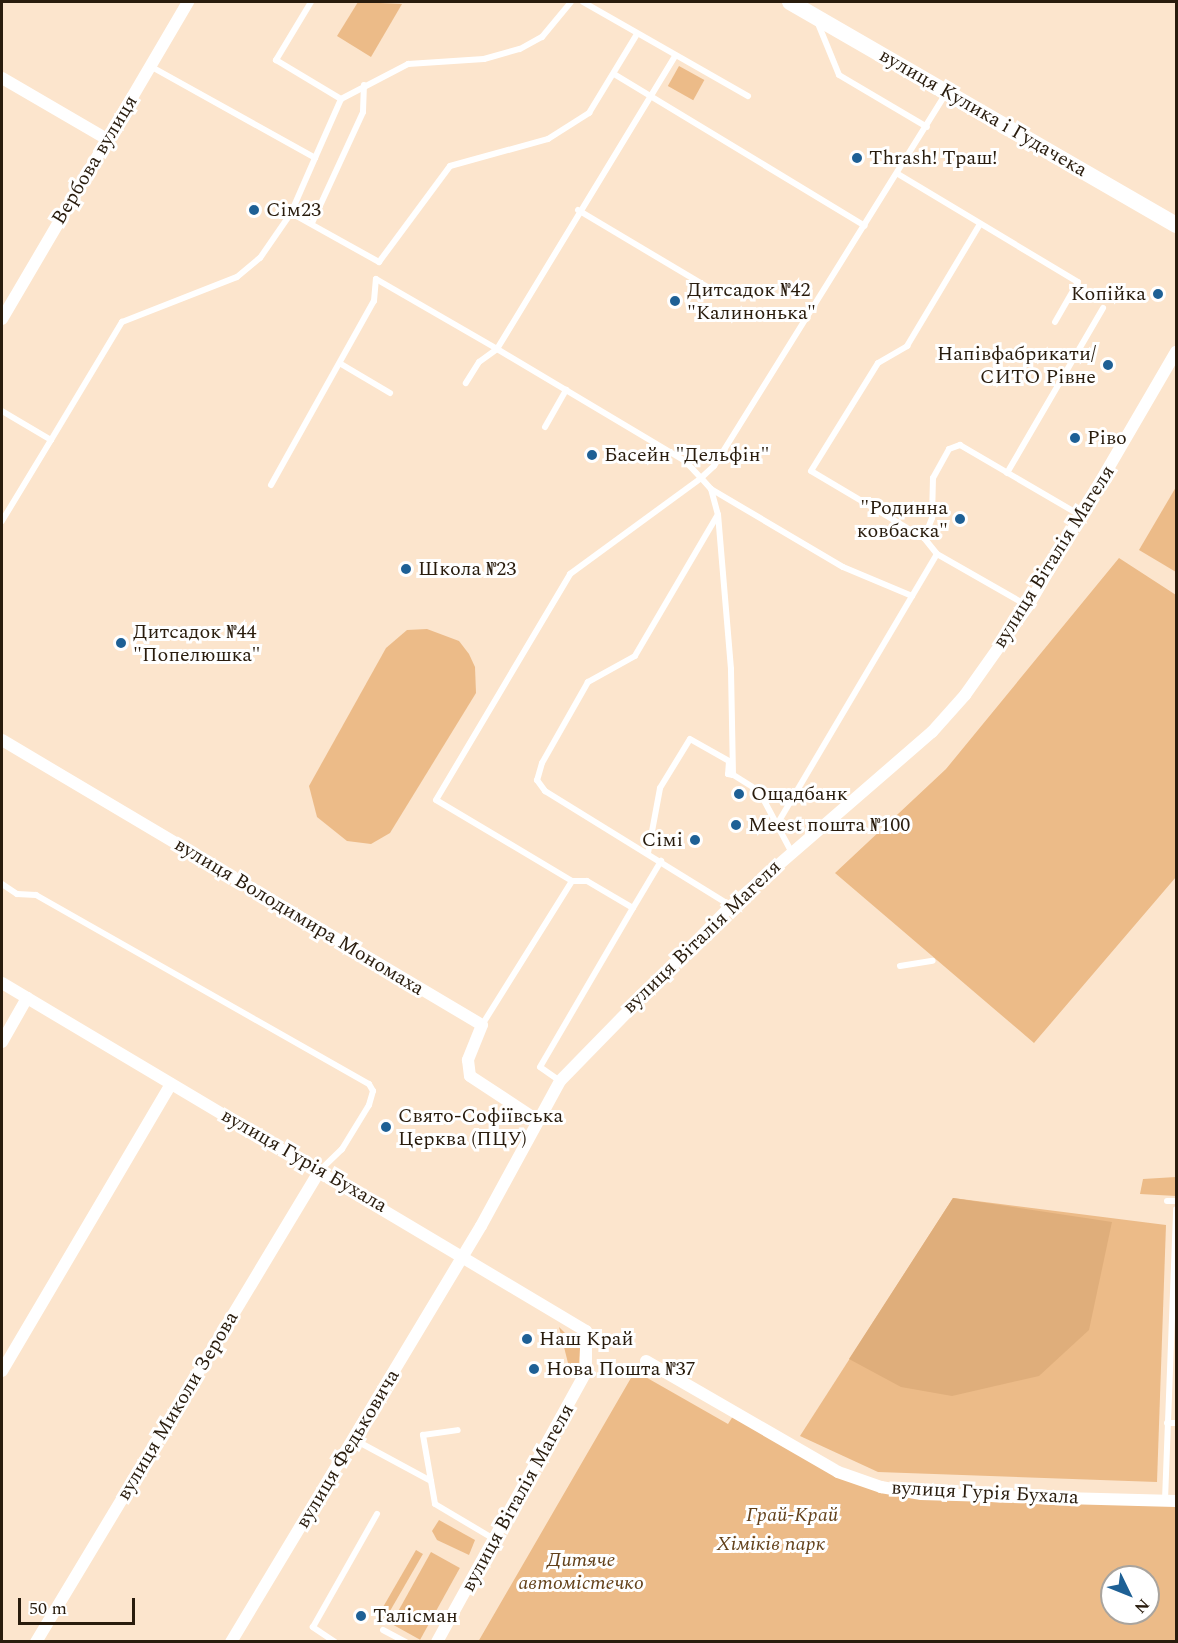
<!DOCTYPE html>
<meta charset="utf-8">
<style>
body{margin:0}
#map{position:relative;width:1178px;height:1643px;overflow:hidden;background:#fce5cd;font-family:Spectral,serif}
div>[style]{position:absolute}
.green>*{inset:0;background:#ecbb88;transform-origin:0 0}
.forest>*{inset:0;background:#dfae7b}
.lane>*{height:6px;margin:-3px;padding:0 3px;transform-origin:3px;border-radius:3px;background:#fff}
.street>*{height:12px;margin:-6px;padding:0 6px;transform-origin:6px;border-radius:6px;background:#fff}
.secondary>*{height:16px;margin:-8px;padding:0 8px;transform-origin:8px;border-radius:8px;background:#fff}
.dots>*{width:16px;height:16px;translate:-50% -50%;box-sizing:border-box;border:3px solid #fff;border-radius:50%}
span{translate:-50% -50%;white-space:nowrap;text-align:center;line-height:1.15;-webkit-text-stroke:6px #fff;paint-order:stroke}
.street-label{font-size:20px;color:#291c0d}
.poi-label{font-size:20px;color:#291c0d}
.left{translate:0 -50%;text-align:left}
.right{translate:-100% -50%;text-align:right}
.park-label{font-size:20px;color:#63411a;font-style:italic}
.frame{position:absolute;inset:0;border:3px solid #291c0d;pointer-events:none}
.north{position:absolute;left:1100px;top:1565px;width:60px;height:60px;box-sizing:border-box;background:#fff;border:2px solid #a9a49e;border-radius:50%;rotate:133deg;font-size:16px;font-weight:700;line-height:24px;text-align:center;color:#291c0d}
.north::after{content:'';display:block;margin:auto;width:21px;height:27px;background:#1e6095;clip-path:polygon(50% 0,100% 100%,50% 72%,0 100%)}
.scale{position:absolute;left:18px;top:1598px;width:117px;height:27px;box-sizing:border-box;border:3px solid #291c0d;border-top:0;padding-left:8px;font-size:18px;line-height:21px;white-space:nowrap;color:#291c0d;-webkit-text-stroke:4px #fff;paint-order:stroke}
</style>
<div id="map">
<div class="green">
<div style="clip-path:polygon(358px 2px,402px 4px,371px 57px,337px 36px)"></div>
<div style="left:679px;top:66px;width:29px;height:23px;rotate:29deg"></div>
<div style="clip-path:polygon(1176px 487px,1176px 572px,1139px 550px)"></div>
<div style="clip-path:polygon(1119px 558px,1176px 595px,1176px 877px,1034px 1043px,835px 873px,946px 769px)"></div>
<div style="clip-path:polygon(427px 629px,459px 641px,469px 654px,475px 667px,476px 693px,390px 833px,371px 844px,347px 841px,317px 817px,309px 786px,386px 648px,407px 630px)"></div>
<div style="clip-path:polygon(1176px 1177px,1176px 1196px,1140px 1194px,1143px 1179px)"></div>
<div style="clip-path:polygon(953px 1198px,1166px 1225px,1157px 1482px,878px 1472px,800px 1436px)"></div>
<div style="clip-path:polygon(559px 1327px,580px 1348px,578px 1375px,571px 1375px)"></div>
<div style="clip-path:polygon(evenodd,635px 1371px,728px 1424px,735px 1413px,881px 1487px,1176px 1501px,1176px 1641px,478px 1642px,635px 1371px,1112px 1577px,1148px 1577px,1148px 1613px,1112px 1613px,1112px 1577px)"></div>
<div style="clip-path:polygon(439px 1520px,475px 1540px,469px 1555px,437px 1540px,432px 1531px)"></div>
<div style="left:416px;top:1550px;width:8px;height:78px;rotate:30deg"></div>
<div style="left:431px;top:1552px;width:33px;height:82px;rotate:29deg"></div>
</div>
<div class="forest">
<div style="clip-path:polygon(953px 1198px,1112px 1222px,1089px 1330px,1039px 1376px,952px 1396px,901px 1387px,849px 1359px)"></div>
</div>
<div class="lane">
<div style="left:311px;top:2px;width:68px;rotate:121.1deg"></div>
<div style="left:276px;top:60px;width:76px;rotate:31deg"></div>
<div style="left:583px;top:2px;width:190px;rotate:29.7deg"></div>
<div style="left:817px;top:21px;width:58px;rotate:67.8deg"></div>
<div style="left:839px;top:75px;width:102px;rotate:30.6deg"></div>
<div style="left:150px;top:66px;width:189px;rotate:29.1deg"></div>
<div style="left:315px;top:158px;width:64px;rotate:-66.2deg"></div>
<div style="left:341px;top:99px;width:76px;rotate:-27.6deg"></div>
<div style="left:408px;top:64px;width:76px;rotate:-3.8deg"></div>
<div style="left:484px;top:59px;width:37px;rotate:-16deg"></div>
<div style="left:520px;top:49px;width:25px;rotate:-29deg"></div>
<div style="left:542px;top:37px;width:45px;rotate:-50.4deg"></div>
<div style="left:614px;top:74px;width:293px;rotate:31.2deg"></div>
<div style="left:315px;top:158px;width:60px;rotate:113.6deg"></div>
<div style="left:291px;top:213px;width:101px;rotate:29.1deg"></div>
<div style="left:379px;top:262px;width:119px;rotate:-53.5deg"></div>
<div style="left:450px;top:166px;width:102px;rotate:-15.4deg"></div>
<div style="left:548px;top:139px;width:49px;rotate:-32.4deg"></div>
<div style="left:589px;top:113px;width:92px;rotate:-58.7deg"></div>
<div style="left:898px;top:174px;width:210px;rotate:31deg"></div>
<div style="left:1078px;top:282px;width:46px;rotate:119.9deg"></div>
<div style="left:578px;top:210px;width:162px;rotate:30.8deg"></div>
<div style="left:312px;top:223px;width:122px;rotate:-65.3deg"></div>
<div style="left:363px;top:112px;width:27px;rotate:-88deg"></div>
<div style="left:341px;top:364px;width:57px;rotate:30.6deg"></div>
<div style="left:2px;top:411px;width:57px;rotate:30.6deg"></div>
<div style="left:51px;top:440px;width:95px;rotate:121.2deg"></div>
<div style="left:545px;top:427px;width:43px;rotate:-60.4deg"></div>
<div style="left:51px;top:440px;width:138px;rotate:-59deg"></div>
<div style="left:122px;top:322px;width:123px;rotate:-21.4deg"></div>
<div style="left:237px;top:277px;width:30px;rotate:-40deg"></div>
<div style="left:260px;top:258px;width:55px;rotate:-55.4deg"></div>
<div style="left:1007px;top:473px;width:191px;rotate:-59.8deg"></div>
<div style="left:271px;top:485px;width:211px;rotate:-60.8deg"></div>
<div style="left:374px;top:301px;width:22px;rotate:-85deg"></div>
<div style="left:376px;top:279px;width:140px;rotate:30deg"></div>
<div style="left:497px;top:349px;width:22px;rotate:144deg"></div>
<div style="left:479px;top:362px;width:25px;rotate:122deg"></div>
<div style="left:711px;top:489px;width:153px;rotate:30.6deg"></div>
<div style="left:843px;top:567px;width:75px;rotate:22.8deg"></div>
<div style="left:717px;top:516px;width:162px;rotate:120.4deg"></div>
<div style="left:635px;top:656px;width:54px;rotate:151deg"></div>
<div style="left:588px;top:682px;width:93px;rotate:119.6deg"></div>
<div style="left:542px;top:763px;width:18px;rotate:106deg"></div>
<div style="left:537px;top:780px;width:14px;rotate:54deg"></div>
<div style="left:545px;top:791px;width:219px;rotate:31.7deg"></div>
<div style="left:924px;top:538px;width:131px;rotate:-149.3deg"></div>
<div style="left:811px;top:471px;width:127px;rotate:-58.2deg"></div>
<div style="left:878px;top:363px;width:34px;rotate:-30deg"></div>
<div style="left:907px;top:346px;width:142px;rotate:-59.1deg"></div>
<div style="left:1028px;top:606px;width:105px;rotate:-150.3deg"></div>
<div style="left:937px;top:554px;width:21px;rotate:-129deg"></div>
<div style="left:924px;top:538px;width:22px;rotate:-68deg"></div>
<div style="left:932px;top:518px;width:40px;rotate:-88.6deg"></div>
<div style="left:933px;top:478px;width:33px;rotate:-61deg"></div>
<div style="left:949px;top:449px;width:12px;rotate:-20deg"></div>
<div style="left:960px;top:445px;width:139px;rotate:30.3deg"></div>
<div style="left:779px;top:821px;width:310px;rotate:-59.4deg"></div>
<div style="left:791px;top:851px;width:68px;rotate:-118.1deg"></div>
<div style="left:759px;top:791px;width:31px;rotate:-148deg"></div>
<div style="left:733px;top:775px;width:106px;rotate:-91.1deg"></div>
<div style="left:731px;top:669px;width:155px;rotate:-94.8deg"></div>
<div style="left:718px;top:515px;width:27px;rotate:-105deg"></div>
<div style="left:711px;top:489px;width:15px;rotate:-132deg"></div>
<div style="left:701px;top:478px;width:18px;rotate:-43deg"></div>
<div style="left:714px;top:466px;width:438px;rotate:-58.1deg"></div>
<div style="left:648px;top:853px;width:66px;rotate:-79.5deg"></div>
<div style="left:660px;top:788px;width:57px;rotate:-58.5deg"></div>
<div style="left:690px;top:739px;width:45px;rotate:29.4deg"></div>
<div style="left:729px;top:761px;width:13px;rotate:94deg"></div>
<div style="left:728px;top:774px;width:5px;rotate:11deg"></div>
<div style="left:572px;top:881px;width:15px"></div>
<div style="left:587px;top:881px;width:53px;rotate:30.4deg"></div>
<div style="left:633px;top:908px;width:55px;rotate:-59.2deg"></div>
<div style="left:2px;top:884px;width:18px;rotate:34deg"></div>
<div style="left:17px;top:894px;width:19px;rotate:3deg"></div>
<div style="left:36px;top:895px;width:383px;rotate:29.6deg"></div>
<div style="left:369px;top:1084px;width:8px;rotate:60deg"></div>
<div style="left:373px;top:1091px;width:15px;rotate:106deg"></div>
<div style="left:369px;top:1105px;width:52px;rotate:121.5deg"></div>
<div style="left:342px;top:1149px;width:30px;rotate:136deg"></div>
<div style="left:900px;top:966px;width:33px;rotate:-9deg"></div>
<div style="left:482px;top:1025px;width:170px;rotate:-58deg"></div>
<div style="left:572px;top:881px;width:158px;rotate:-149.2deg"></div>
<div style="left:436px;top:800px;width:263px;rotate:-59.3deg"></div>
<div style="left:570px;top:574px;width:162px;rotate:-36.2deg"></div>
<div style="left:701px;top:478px;width:23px;rotate:-133deg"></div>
<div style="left:685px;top:461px;width:219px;rotate:-149.2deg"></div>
<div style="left:497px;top:349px;width:343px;rotate:-58.7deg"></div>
<div style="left:560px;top:1081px;width:24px;rotate:-145deg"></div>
<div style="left:540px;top:1067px;width:184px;rotate:-59.7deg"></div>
<div style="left:1167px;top:1201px;width:9px"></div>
<div style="left:1167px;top:1423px;width:9px"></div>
<div style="left:355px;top:1440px;width:86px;rotate:28.3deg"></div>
<div style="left:431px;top:1481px;width:23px;rotate:80deg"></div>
<div style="left:435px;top:1504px;width:69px;rotate:30.7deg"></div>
<div style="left:431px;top:1481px;width:47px;rotate:-99.9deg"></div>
<div style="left:423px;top:1435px;width:35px;rotate:-8deg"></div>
<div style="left:1165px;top:1500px;width:291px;rotate:-87.8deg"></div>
<div style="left:383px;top:1630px;width:26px;rotate:28deg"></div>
<div style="left:335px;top:1642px;width:27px;rotate:-146deg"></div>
<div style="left:313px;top:1627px;width:130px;rotate:-60.5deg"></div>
</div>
<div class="street">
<div style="left:2px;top:78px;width:121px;rotate:30.2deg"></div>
<div style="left:2px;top:319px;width:368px;rotate:-59.6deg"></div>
<div style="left:2px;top:740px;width:558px;rotate:30.7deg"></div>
<div style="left:482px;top:1025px;width:38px;rotate:112deg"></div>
<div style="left:468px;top:1060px;width:16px;rotate:83deg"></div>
<div style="left:470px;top:1076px;width:80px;rotate:33.3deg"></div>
<div style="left:2px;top:983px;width:680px;rotate:30.79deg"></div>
<div style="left:586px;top:1331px;width:41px;rotate:90deg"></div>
<div style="left:586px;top:1372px;width:308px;rotate:118.9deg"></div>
<div style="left:2px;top:1042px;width:51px;rotate:-60.4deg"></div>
<div style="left:646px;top:1361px;width:222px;rotate:30deg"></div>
<div style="left:838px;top:1472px;width:46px;rotate:19.2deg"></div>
<div style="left:881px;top:1487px;width:41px;rotate:9.9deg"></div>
<div style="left:921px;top:1494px;width:255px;rotate:1.6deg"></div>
<div style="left:2px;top:1371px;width:333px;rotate:-59.5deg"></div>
<div style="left:36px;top:1642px;width:551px;rotate:-58.96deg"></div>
<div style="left:231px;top:1642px;width:485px;rotate:-59deg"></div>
<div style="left:481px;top:1226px;width:165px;rotate:-61.4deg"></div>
<div style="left:560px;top:1081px;width:245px;rotate:-45.7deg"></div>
<div style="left:731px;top:906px;width:266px;rotate:-40.9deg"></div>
<div style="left:932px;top:732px;width:50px;rotate:-48.3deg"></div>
<div style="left:965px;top:695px;width:109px;rotate:-54.7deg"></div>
<div style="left:1028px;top:606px;width:294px;rotate:-59.8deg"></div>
</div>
<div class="secondary">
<div style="left:790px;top:2px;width:446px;rotate:30deg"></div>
</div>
<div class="dots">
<div style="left:857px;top:158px;background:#1e6095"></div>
<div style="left:254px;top:210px;background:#1e6095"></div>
<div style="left:1158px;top:294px;background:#1e6095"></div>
<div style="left:675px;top:301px;background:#1e6095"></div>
<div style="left:1108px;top:365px;background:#1e6095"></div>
<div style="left:1075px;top:438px;background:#1e6095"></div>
<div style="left:592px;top:455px;background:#1e6095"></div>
<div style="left:960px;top:519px;background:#1e6095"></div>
<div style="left:406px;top:569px;background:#1e6095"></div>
<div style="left:121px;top:643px;background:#1e6095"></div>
<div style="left:739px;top:794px;background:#1e6095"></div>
<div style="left:736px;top:825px;background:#1e6095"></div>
<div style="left:695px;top:840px;background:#1e6095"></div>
<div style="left:386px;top:1127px;background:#1e6095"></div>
<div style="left:527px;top:1339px;background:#1e6095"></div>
<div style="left:534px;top:1369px;background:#1e6095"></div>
<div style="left:361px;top:1616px;background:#1e6095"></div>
</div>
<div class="street-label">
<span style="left:983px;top:113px;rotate:30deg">вулиця Кулика і Гудачека</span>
<span style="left:95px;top:160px;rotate:-59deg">Вербова вулиця</span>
<span style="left:1054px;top:557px;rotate:-58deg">вулиця Віталія Магеля</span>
<span style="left:299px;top:917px;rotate:31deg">вулиця Володимира Мономаха</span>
<span style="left:702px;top:937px;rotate:-44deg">вулиця Віталія Магеля</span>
<span style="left:304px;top:1161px;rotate:30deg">вулиця Гурія Бухала</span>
<span style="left:178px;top:1406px;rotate:-59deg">вулиця Миколи Зерова</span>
<span style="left:348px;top:1449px;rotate:-59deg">вулиця Федьковича</span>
<span style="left:985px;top:1493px;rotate:3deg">вулиця Гурія Бухала</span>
<span style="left:518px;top:1498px;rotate:-61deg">вулиця Віталія Магеля</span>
</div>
<div class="poi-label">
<span class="left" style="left:869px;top:158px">Thrash! Траш!</span>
<span class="left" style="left:266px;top:210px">Сім23</span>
<span class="left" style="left:687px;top:302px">Дитсадок №42<br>"Калинонька"</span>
<span class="right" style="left:1146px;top:294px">Копійка</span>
<span class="right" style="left:1096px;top:366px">Напівфабрикати/<br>СИТО Рівне</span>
<span class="left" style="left:1087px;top:438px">Ріво</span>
<span class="left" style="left:604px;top:455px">Басейн "Дельфін"</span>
<span class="right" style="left:948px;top:520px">"Родинна<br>ковбаска"</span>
<span class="left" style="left:418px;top:569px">Школа №23</span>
<span class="left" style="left:133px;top:644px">Дитсадок №44<br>"Попелюшка"</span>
<span class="left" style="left:751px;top:794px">Ощадбанк</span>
<span class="left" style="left:748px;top:825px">Meest пошта №100</span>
<span class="right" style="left:683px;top:840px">Сімі</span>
<span class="left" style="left:398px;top:1128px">Свято-Софіївська<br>Церква (ПЦУ)</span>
<span class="left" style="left:539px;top:1339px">Наш Край</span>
<span class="left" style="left:546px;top:1369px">Нова Пошта №37</span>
<span class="left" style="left:373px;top:1616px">Талісман</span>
</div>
<div class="park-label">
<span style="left:792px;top:1515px">Грай-Край</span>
<span style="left:771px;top:1544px">Хіміків парк</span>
<span style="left:581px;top:1572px">Дитяче<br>автомістечко</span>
</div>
<div class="frame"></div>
<div class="north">N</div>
<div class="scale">50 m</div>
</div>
